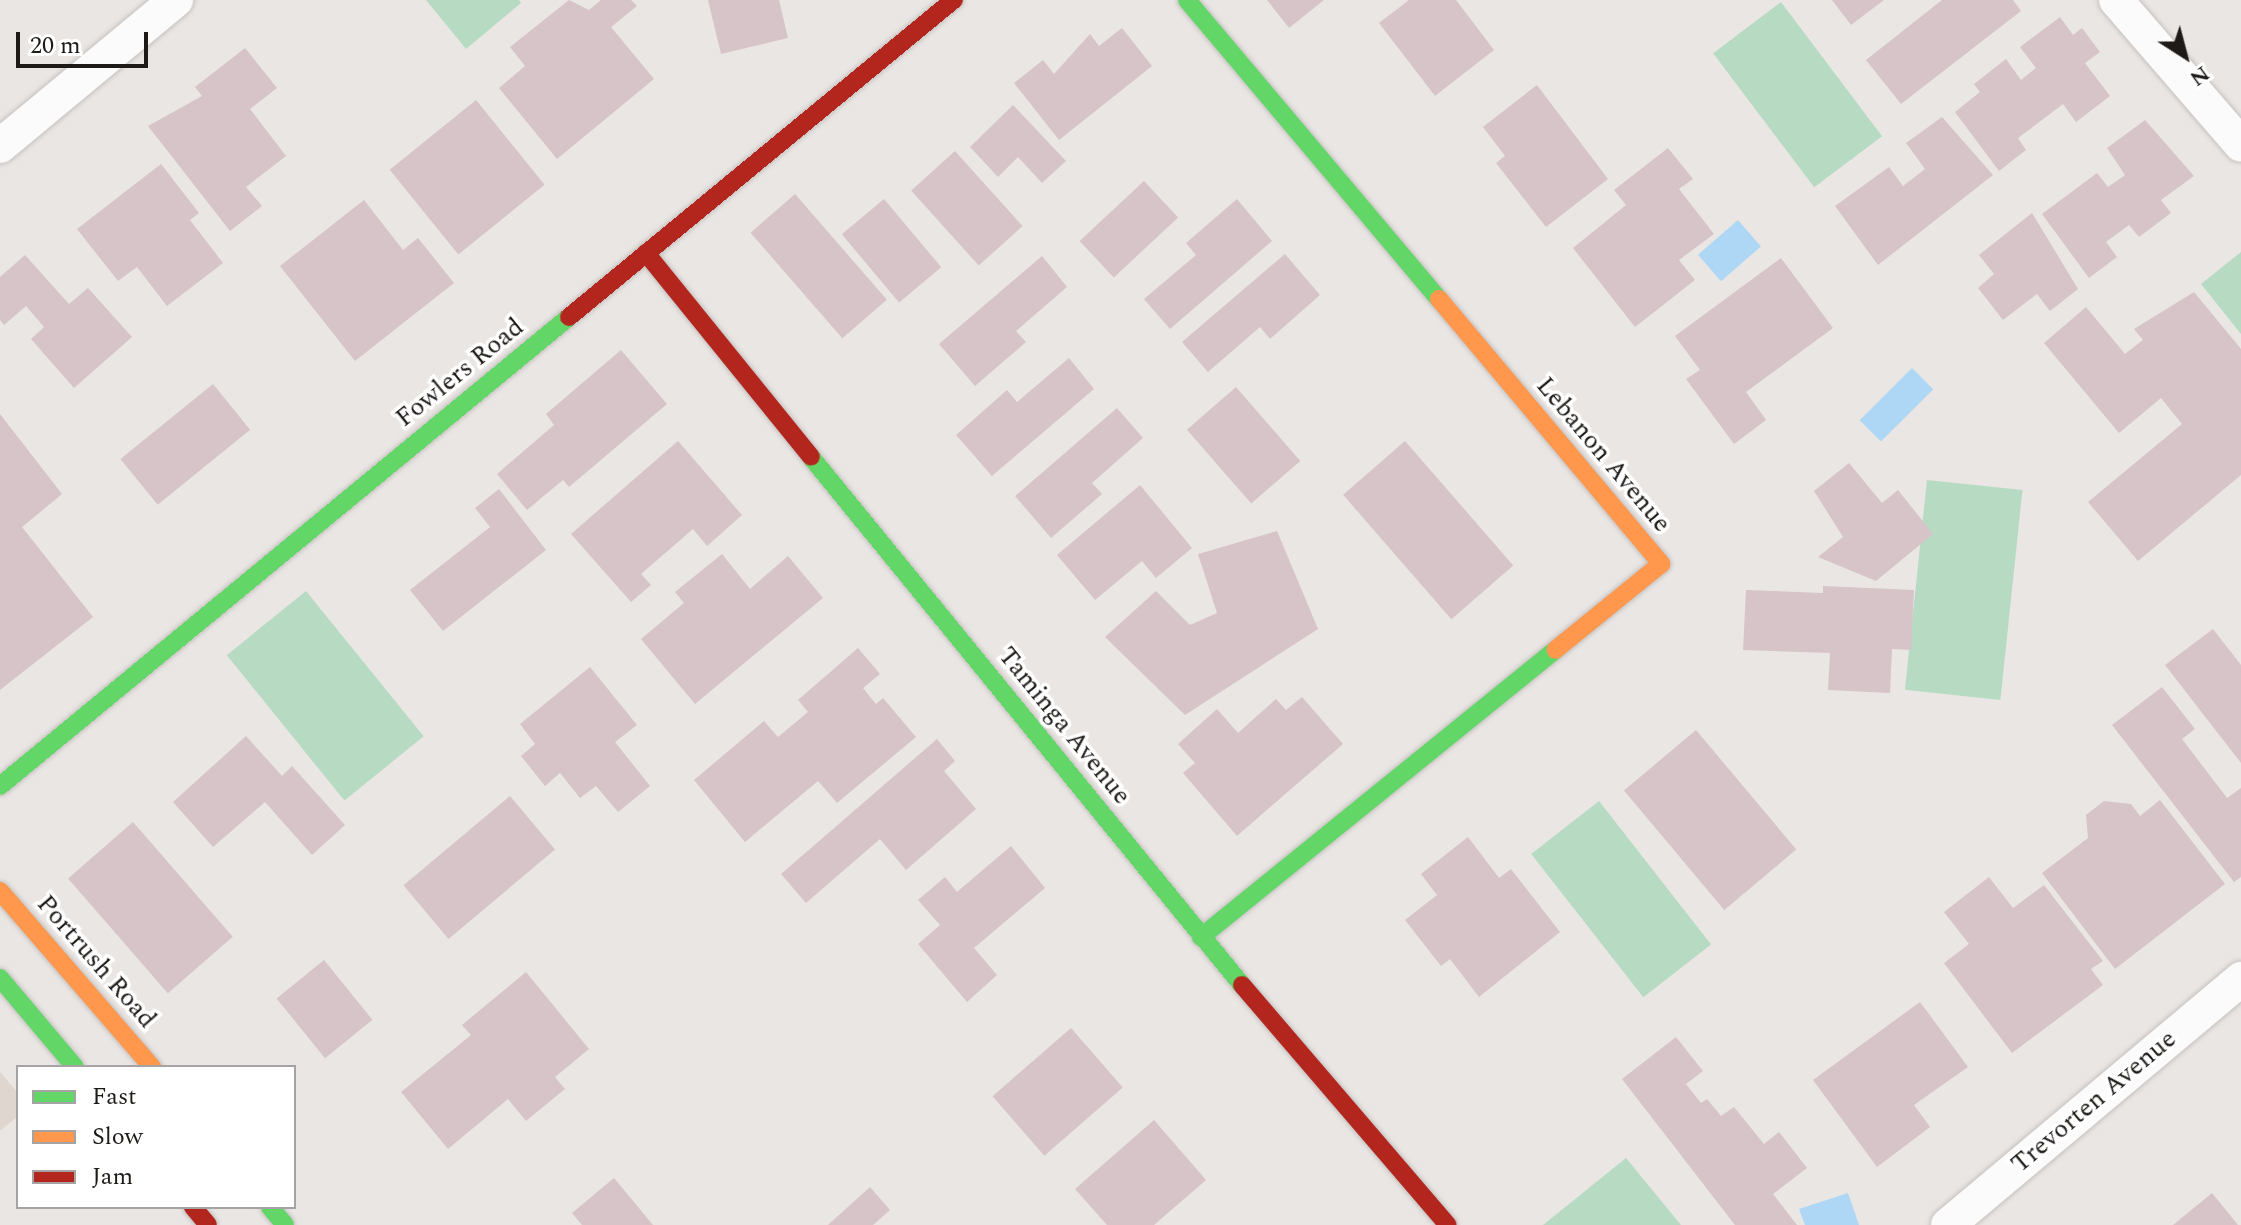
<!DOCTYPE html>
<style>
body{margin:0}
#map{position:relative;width:2241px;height:1225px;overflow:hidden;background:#eae6e4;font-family:Spectral,serif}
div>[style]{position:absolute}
.built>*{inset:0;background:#e0d6d0}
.green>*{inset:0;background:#b7dac3;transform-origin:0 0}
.water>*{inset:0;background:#add7f4;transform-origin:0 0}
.building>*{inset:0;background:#d6c4c8;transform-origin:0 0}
.roads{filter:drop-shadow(0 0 2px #c4c1bf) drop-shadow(0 0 2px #c4c1bf)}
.street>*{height:34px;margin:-17px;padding:0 17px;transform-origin:17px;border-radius:17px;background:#fcfbfb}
.fast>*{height:18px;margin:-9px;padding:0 9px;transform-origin:9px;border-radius:9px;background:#63d668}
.slow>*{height:18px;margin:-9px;padding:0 9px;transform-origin:9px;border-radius:9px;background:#ff974d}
.jam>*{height:18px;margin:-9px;padding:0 9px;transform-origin:9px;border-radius:9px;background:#b3261e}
span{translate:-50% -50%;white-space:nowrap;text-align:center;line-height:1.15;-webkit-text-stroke:7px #fff;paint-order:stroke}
.street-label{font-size:26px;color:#1d1a18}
.legend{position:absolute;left:16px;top:1065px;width:280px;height:144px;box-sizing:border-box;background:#fff;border:2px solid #a5a3a3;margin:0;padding:10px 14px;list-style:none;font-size:24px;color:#1d1a18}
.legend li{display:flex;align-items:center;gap:16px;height:40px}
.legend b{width:40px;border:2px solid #a5a3a3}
.north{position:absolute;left:2145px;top:16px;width:80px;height:80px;-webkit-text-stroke:6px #fff;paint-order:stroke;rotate:144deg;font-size:22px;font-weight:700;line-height:32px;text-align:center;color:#1d1a18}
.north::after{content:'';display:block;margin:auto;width:28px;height:36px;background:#1d1a18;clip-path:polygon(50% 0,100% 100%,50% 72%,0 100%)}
.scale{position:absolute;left:16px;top:32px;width:132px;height:36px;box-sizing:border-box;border:4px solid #1d1a18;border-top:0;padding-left:10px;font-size:24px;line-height:28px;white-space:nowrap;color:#1d1a18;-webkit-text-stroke:6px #fff;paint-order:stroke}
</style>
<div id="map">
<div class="built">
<div style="clip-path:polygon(0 1072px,18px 1093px,18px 1116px,0 1131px)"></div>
</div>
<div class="green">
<div style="clip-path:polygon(426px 0,519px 0,521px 3px,466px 49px)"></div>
<div style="left:1781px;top:2px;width:168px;height:85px;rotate:53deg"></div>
<div style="clip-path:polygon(2241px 252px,2241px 334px,2201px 284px)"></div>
<div style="left:1927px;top:480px;width:96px;height:211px;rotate:6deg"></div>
<div style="left:306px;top:591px;width:187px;height:102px;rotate:51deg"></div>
<div style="left:1599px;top:801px;width:182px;height:86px;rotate:52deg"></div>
<div style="clip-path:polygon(1626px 1158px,1681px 1225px,1543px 1225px)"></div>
</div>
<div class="water">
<div style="left:1738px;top:220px;width:35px;height:53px;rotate:49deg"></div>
<div style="left:1912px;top:368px;width:30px;height:74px;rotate:45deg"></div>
<div style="clip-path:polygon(1848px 1193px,1859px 1225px,1805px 1225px,1799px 1209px)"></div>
</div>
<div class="building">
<div style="clip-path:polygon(569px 0,589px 10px,601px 0,631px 0,637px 6px,611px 27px,654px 79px,557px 159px,499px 88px,525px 66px,510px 47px)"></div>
<div style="clip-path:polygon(708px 0,779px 0,788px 38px,721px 54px)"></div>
<div style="clip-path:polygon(1267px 0,1324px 0,1289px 28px)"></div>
<div style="clip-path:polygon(1409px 0,1456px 0,1494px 50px,1435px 96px,1379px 23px)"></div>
<div style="clip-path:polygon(1832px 0,1884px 0,1851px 25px)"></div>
<div style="clip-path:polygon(1942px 0,2013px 0,2021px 11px,1901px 104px,1866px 60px)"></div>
<div style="clip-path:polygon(2060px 17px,2073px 35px,2082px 28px,2100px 52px,2085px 63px,2110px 96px,2076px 122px,2063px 104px,2018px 138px,2026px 150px,1999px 171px,1955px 112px,1980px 92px,1974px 84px,2006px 59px,2021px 80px,2036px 68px,2020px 47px)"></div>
<div style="clip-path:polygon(1122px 28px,1152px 66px,1059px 140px,1014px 83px,1043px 60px,1054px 74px,1090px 34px,1099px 46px)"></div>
<div style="clip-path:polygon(245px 48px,277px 88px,250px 109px,286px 156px,246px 187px,262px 206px,230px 231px,148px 126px,202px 96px,195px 87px)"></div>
<div style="clip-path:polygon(1537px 85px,1608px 179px,1546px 227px,1496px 163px,1505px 156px,1483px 127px)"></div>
<div style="left:476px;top:100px;width:109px;height:111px;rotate:51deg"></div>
<div style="clip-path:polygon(1013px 105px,1066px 161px,1042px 183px,1018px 157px,998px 177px,970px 147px)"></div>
<div style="clip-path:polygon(1942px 117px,1993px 175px,1878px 265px,1835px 206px,1889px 167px,1903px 186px,1925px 169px,1906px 143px)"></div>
<div style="clip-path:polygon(2145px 120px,2194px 176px,2161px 200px,2171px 213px,2139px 237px,2129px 225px,2106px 242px,2117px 257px,2089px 278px,2042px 214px,2097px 173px,2108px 187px,2125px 175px,2107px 148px)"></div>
<div style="clip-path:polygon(1668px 148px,1693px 179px,1679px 189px,1714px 234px,1679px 260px,1695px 280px,1635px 327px,1573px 248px,1626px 205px,1614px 190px)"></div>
<div style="left:955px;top:151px;width:101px;height:59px;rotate:48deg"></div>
<div style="clip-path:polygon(161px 164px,199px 213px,190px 220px,223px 263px,167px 306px,137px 267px,118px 281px,77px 229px)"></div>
<div style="left:1144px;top:181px;width:50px;height:88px;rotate:47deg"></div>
<div style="left:795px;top:194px;width:140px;height:59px;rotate:49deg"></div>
<div style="left:884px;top:199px;width:89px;height:55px;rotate:50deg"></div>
<div style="clip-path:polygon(1237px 199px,1272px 241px,1170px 329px,1144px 299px,1196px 255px,1186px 243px)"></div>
<div style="clip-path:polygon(364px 200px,403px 250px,418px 238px,454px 283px,355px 361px,280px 266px)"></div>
<div style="clip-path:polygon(2032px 213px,2078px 289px,2050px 311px,2037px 294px,2003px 320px,1978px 288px,1994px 274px,1979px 255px)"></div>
<div style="clip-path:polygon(1285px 254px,1320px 295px,1270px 339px,1260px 327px,1208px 372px,1182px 342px)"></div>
<div style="clip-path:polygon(25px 255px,69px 304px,88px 288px,132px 337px,74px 388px,31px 339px,44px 327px,26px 306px,4px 325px,0 320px,0 277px)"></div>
<div style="clip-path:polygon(1042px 256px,1067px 287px,1016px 331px,1026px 342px,975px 386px,939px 344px)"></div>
<div style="clip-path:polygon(1781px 258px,1833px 328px,1746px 392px,1766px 420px,1734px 444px,1686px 379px,1700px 370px,1675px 336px)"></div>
<div style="clip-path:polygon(2194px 292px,2241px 349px,2241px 475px,2138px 561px,2088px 502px,2182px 424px,2161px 398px,2119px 433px,2044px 343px,2086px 307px,2125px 354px,2143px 340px,2134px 329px)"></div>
<div style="clip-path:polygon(621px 350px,667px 404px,569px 487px,563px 480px,527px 510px,497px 474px,554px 425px,546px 414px)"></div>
<div style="clip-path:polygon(1069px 358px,1094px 389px,992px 476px,956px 435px,1007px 390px,1017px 402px)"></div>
<div style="left:213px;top:384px;width:59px;height:119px;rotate:51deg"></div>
<div style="left:1236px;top:387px;width:98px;height:65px;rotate:49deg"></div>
<div style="clip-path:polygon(1117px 408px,1143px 438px,1092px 483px,1102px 494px,1051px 538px,1015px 496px)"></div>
<div style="clip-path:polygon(0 414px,62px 494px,22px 527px,93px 617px,0 690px)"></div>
<div style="clip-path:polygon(678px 441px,742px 515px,707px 546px,693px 529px,641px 574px,651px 585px,631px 602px,571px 534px)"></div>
<div style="left:1405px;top:441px;width:165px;height:82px;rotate:49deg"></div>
<div style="clip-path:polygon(1849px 463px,1882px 503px,1898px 490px,1933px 534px,1876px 581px,1818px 557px,1843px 537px,1814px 491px)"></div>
<div style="clip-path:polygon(1140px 485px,1192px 548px,1156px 578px,1142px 561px,1095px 600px,1057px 555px)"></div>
<div style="clip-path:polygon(499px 489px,546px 550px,443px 631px,410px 590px,490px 527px,475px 508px)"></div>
<div style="clip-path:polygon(1277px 531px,1318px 629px,1185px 715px,1105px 637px,1156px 591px,1190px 625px,1217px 613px,1198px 554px)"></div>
<div style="clip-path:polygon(722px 554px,750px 589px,788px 556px,823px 598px,695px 704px,641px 639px,684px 603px,675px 592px)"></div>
<div style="clip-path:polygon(1823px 586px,1914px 590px,1911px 650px,1892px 649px,1890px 693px,1828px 690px,1830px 653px,1743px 650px,1746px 590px,1823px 593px)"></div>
<div style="clip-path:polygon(2213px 629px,2241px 665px,2241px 763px,2165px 665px)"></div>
<div style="clip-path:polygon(858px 648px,880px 674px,863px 688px,876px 704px,883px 698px,916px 737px,837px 803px,818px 781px,745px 842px,694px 780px,764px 721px,778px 737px,808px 712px,798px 700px)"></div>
<div style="clip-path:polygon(590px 667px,637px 725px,615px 742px,650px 786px,618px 812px,596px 786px,580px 798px,560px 773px,545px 786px,521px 756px,535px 744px,520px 724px)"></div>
<div style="clip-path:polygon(2162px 687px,2195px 729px,2182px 739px,2227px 798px,2241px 788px,2241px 877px,2234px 882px,2112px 725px)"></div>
<div style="clip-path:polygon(1302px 697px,1343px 744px,1237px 836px,1183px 773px,1195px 763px,1178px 744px,1217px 709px,1238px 733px,1276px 699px,1286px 710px)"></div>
<div style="left:1696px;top:730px;width:156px;height:94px;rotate:50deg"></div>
<div style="clip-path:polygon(246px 736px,282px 776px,292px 766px,345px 825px,312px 855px,265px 802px,213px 847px,173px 802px)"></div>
<div style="clip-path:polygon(937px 739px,955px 761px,944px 771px,976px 809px,906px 870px,880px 839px,806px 903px,781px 874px)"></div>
<div style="left:510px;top:796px;width:70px;height:139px;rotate:50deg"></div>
<div style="clip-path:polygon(2160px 800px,2225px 884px,2115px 969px,2042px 873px,2088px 838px,2086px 815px,2104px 801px,2131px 804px,2140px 816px)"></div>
<div style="left:133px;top:822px;width:152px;height:86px;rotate:49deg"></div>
<div style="clip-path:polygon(1468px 837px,1499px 878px,1511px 869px,1560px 932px,1479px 997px,1450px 959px,1441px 966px,1405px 920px,1437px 895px,1421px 874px)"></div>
<div style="clip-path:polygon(1011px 846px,1045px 888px,974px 948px,997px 975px,967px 1002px,918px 944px,940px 925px,918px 900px,945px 877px,957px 892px)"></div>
<div style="clip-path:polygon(1989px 877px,2013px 908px,2044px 885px,2103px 961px,2091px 969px,2103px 985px,2012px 1053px,1944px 963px,1969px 944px,1944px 912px)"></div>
<div style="left:324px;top:960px;width:77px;height:61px;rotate:51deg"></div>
<div style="clip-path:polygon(526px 972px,589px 1049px,555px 1077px,565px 1089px,526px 1121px,508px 1099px,448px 1149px,401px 1092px,471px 1035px,462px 1025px)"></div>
<div style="clip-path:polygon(1920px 1002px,1968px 1067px,1914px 1105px,1930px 1127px,1877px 1167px,1813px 1080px)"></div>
<div style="left:1071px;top:1028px;width:79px;height:104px;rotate:49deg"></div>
<div style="clip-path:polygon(1676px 1037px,1703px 1071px,1686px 1084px,1701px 1103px,1707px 1099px,1721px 1116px,1734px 1107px,1764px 1144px,1779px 1132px,1807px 1168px,1773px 1194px,1797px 1225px,1735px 1225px,1622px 1079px)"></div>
<div style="clip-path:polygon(1154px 1120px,1206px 1180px,1154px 1225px,1107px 1225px,1075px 1189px)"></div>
<div style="clip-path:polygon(614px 1178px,653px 1225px,582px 1225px,572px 1213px)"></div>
<div style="clip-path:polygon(870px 1187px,890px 1210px,873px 1225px,828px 1225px)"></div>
<div style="clip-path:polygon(2212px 1193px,2238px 1225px,2173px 1225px)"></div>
</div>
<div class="roads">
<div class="street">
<div style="left:2116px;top:0;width:191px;rotate:49.2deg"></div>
<div style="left:0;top:146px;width:229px;rotate:-39.7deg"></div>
<div style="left:1948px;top:1225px;width:383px;rotate:-40deg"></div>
</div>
<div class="fast">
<div style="left:1187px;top:0;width:391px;rotate:49.9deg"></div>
<div style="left:811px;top:457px;width:682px;rotate:50.78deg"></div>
<div style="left:0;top:786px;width:737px;rotate:-39.5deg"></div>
<div style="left:1201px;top:937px;width:456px;rotate:-39deg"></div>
<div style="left:0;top:978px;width:116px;rotate:49.9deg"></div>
<div style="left:270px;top:1207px;width:23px;rotate:50deg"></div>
</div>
<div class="slow">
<div style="left:1439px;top:299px;width:346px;rotate:50deg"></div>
<div style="left:1661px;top:564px;width:136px;rotate:140.9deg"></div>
<div style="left:0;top:891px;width:233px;rotate:49.2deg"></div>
</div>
<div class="jam">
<div style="left:646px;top:253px;width:262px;rotate:51deg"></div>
<div style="left:569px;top:317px;width:499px;rotate:-39.5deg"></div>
<div style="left:1242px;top:985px;width:316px;rotate:49.4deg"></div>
<div style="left:193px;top:1207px;width:23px;rotate:50deg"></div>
</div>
</div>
<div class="street-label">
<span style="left:460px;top:373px;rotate:-39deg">Fowlers Road</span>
<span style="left:1603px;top:455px;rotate:50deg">Lebanon Avenue</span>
<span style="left:1064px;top:726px;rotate:51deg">Taminga Avenue</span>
<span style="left:96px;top:962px;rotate:49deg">Portrush Road</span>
<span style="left:2094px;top:1102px;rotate:-40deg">Trevorten Avenue</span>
</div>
<ul class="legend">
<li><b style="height:10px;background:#63d668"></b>Fast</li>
<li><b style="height:10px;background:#ff974d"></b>Slow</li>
<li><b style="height:10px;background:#b3261e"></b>Jam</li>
</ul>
<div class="north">N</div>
<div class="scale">20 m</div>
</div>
